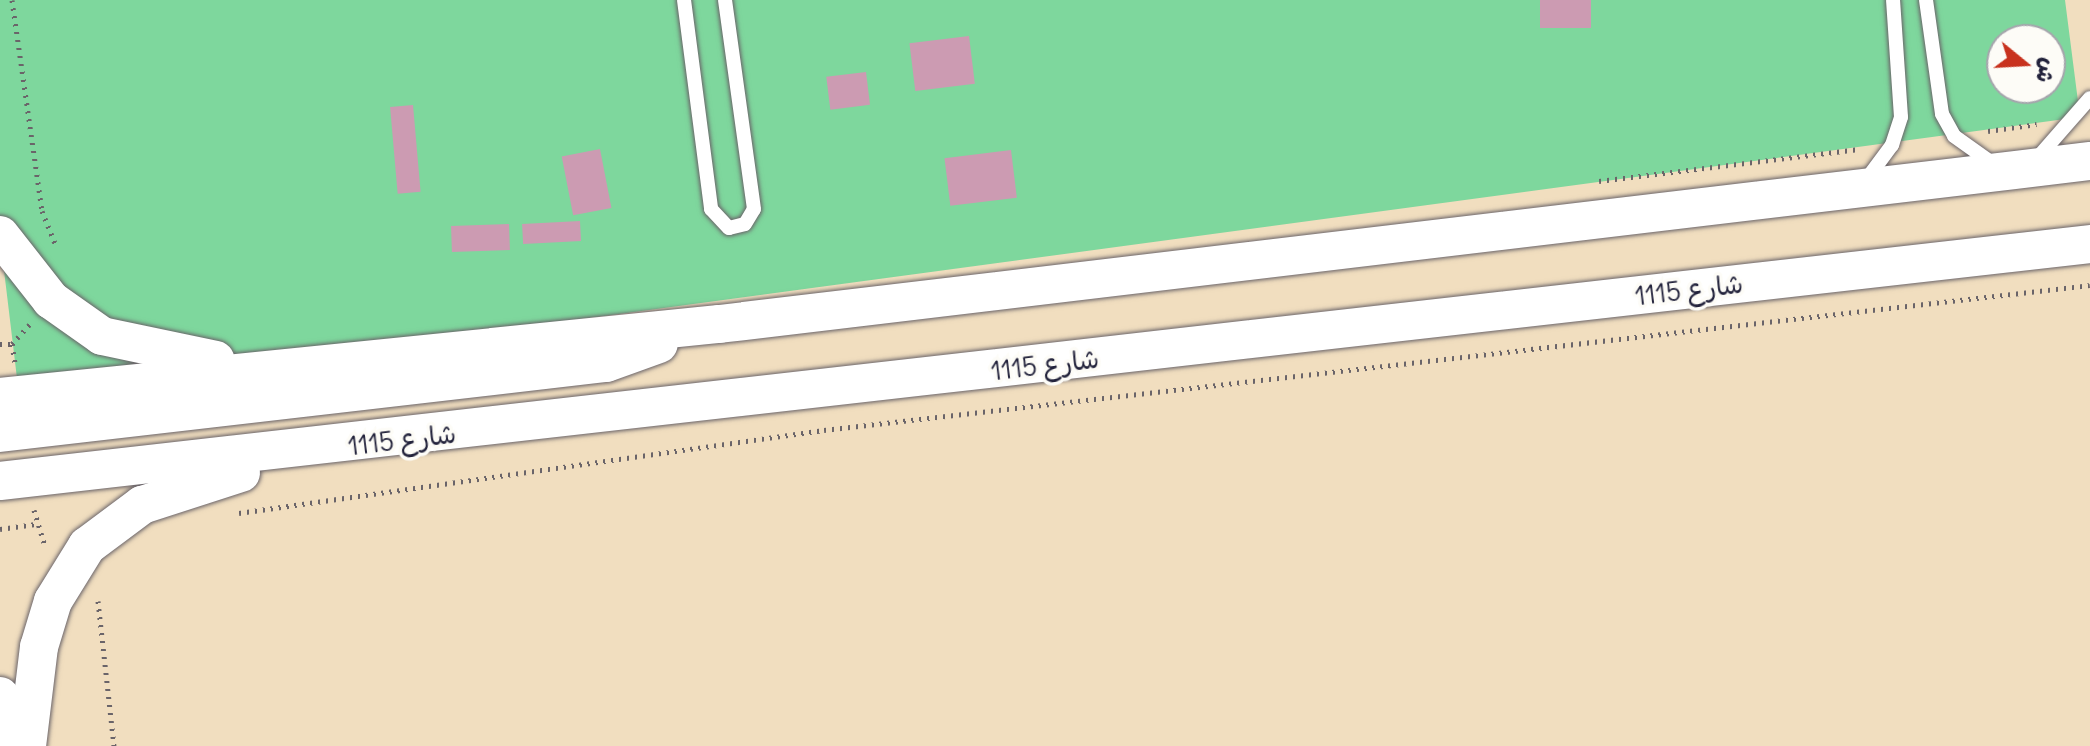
<!DOCTYPE html>
<meta charset="utf-8">
<style>
body{margin:0}
#map{position:relative;width:2090px;height:746px;overflow:hidden;background:#f1debf;font-family:Delius,"Playpen Sans Arabic",sans-serif}
div>[style]{position:absolute}
.green>*{inset:0;background:#7ed79d}
.building>*{inset:0;background:#cc9bb2;transform-origin:0 0}
.path>*{height:5px;margin-top:-2.5px;transform-origin:0;background:repeating-linear-gradient(90deg,#6a6469 0 2px,transparent 0 8px)}
.roads{filter:drop-shadow(0 0 2px #6a6469) drop-shadow(0 0 2px #6a6469)}
.service>*{height:14px;margin:-7px;padding:0 7px;transform-origin:7px;border-radius:7px;background:#fff}
.tertiary>*{height:38px;margin:-19px;padding:0 19px;transform-origin:19px;border-radius:19px;background:#fff}
span{translate:-50% -50%;white-space:nowrap;text-align:center;line-height:1.15;-webkit-text-stroke:7px #fdfcf7;paint-order:stroke}
.street-label{font-size:26px;color:#22223b}
.north{position:absolute;left:1986px;top:24px;width:80px;height:80px;box-sizing:border-box;background:#fdfcf7;border:2px solid #a5a5ac;border-radius:50%;rotate:108deg;font-size:22px;font-weight:700;line-height:32px;text-align:center;color:#22223b}
.north::after{content:'';display:block;margin:auto;width:28px;height:36px;background:#c8321e;clip-path:polygon(50% 0,100% 100%,50% 72%,0 100%)}
</style>
<div id="map">
<div class="green">
<div style="clip-path:polygon(evenodd,0 0,2065px 0,2080px 117px,19px 395px,0 237px,0 0,2002px 40px,2050px 40px,2050px 88px,2002px 88px,2002px 40px)"></div>
</div>
<div class="building">
<div style="left:1540px;top:0;width:51px;height:28px"></div>
<div style="left:969px;top:36px;width:48px;height:60px;rotate:83deg"></div>
<div style="left:866px;top:72px;width:33px;height:40px;rotate:83deg"></div>
<div style="left:413px;top:105px;width:87px;height:23px;rotate:85deg"></div>
<div style="left:600px;top:149px;width:60px;height:39px;rotate:79deg"></div>
<div style="left:1011px;top:150px;width:48px;height:67px;rotate:83deg"></div>
<div style="left:580px;top:221px;width:20px;height:58px;rotate:87deg"></div>
<div style="left:509px;top:224px;width:26px;height:58px;rotate:88deg"></div>
</div>
<div class="path">
<div style="left:12px;top:0;width:213px;rotate:81.9deg"></div>
<div style="left:42px;top:211px;width:38px;rotate:68deg"></div>
<div style="left:1988px;top:131px;width:49px;rotate:-8.1deg"></div>
<div style="left:1599px;top:181px;width:262px;rotate:-7deg"></div>
<div style="left:0;top:344px;width:12px"></div>
<div style="left:12px;top:344px;width:27px;rotate:-48deg"></div>
<div style="left:12px;top:344px;width:19px;rotate:81deg"></div>
<div style="left:34px;top:510px;width:38px;rotate:73deg"></div>
<div style="left:239px;top:513px;width:591px;rotate:-8.08deg"></div>
<div style="left:824px;top:430px;width:1274px;rotate:-6.53deg"></div>
<div style="left:0;top:529px;width:36px;rotate:-8deg"></div>
<div style="left:98px;top:601px;width:146px;rotate:83.7deg"></div>
</div>
<div class="roads">
<div class="service">
<div style="left:684px;top:0;width:211px;rotate:82.6deg"></div>
<div style="left:711px;top:209px;width:26px;rotate:47deg"></div>
<div style="left:729px;top:228px;width:16px;rotate:-14deg"></div>
<div style="left:745px;top:224px;width:17px;rotate:-59deg"></div>
<div style="left:754px;top:209px;width:211px;rotate:-97.9deg"></div>
<div style="left:1926px;top:0;width:115px;rotate:82deg"></div>
<div style="left:1942px;top:114px;width:25px;rotate:61deg"></div>
<div style="left:1954px;top:136px;width:47px;rotate:35.4deg"></div>
<div style="left:2039px;top:156px;width:77px;rotate:-48.7deg"></div>
<div style="left:1866px;top:180px;width:44px;rotate:-53.4deg"></div>
<div style="left:1892px;top:145px;width:29px;rotate:-72deg"></div>
<div style="left:1901px;top:117px;width:117px;rotate:-93.9deg"></div>
</div>
<div class="tertiary">
<div style="left:0;top:235px;width:83px;rotate:51.9deg"></div>
<div style="left:51px;top:300px;width:62px;rotate:35.2deg"></div>
<div style="left:102px;top:336px;width:116px;rotate:11.9deg"></div>
<div style="left:0;top:397px;width:723px;rotate:-5.8deg"></div>
<div style="left:719px;top:324px;width:1381px;rotate:-6.78deg"></div>
<div style="left:0;top:433px;width:610px;rotate:-6.59deg"></div>
<div style="left:606px;top:363px;width:56px;rotate:-19.7deg"></div>
<div style="left:0;top:481px;width:2103px;rotate:-6.47deg"></div>
<div style="left:0;top:696px;width:50px;rotate:83.2deg"></div>
<div style="left:27px;top:746px;width:100px;rotate:-83.1deg"></div>
<div style="left:39px;top:647px;width:48px;rotate:-73.1deg"></div>
<div style="left:53px;top:601px;width:65px;rotate:-58.3deg"></div>
<div style="left:87px;top:546px;width:69px;rotate:-36.7deg"></div>
<div style="left:142px;top:505px;width:104px;rotate:-17.9deg"></div>
</div>
</div>
<div class="street-label">
<span style="left:1689px;top:290px;rotate:-7deg">شارع 1115</span>
<span style="left:1045px;top:365px;rotate:-7deg">شارع 1115</span>
<span style="left:402px;top:440px;rotate:-7deg">شارع 1115</span>
</div>
<div class="north">ش</div>
</div>
